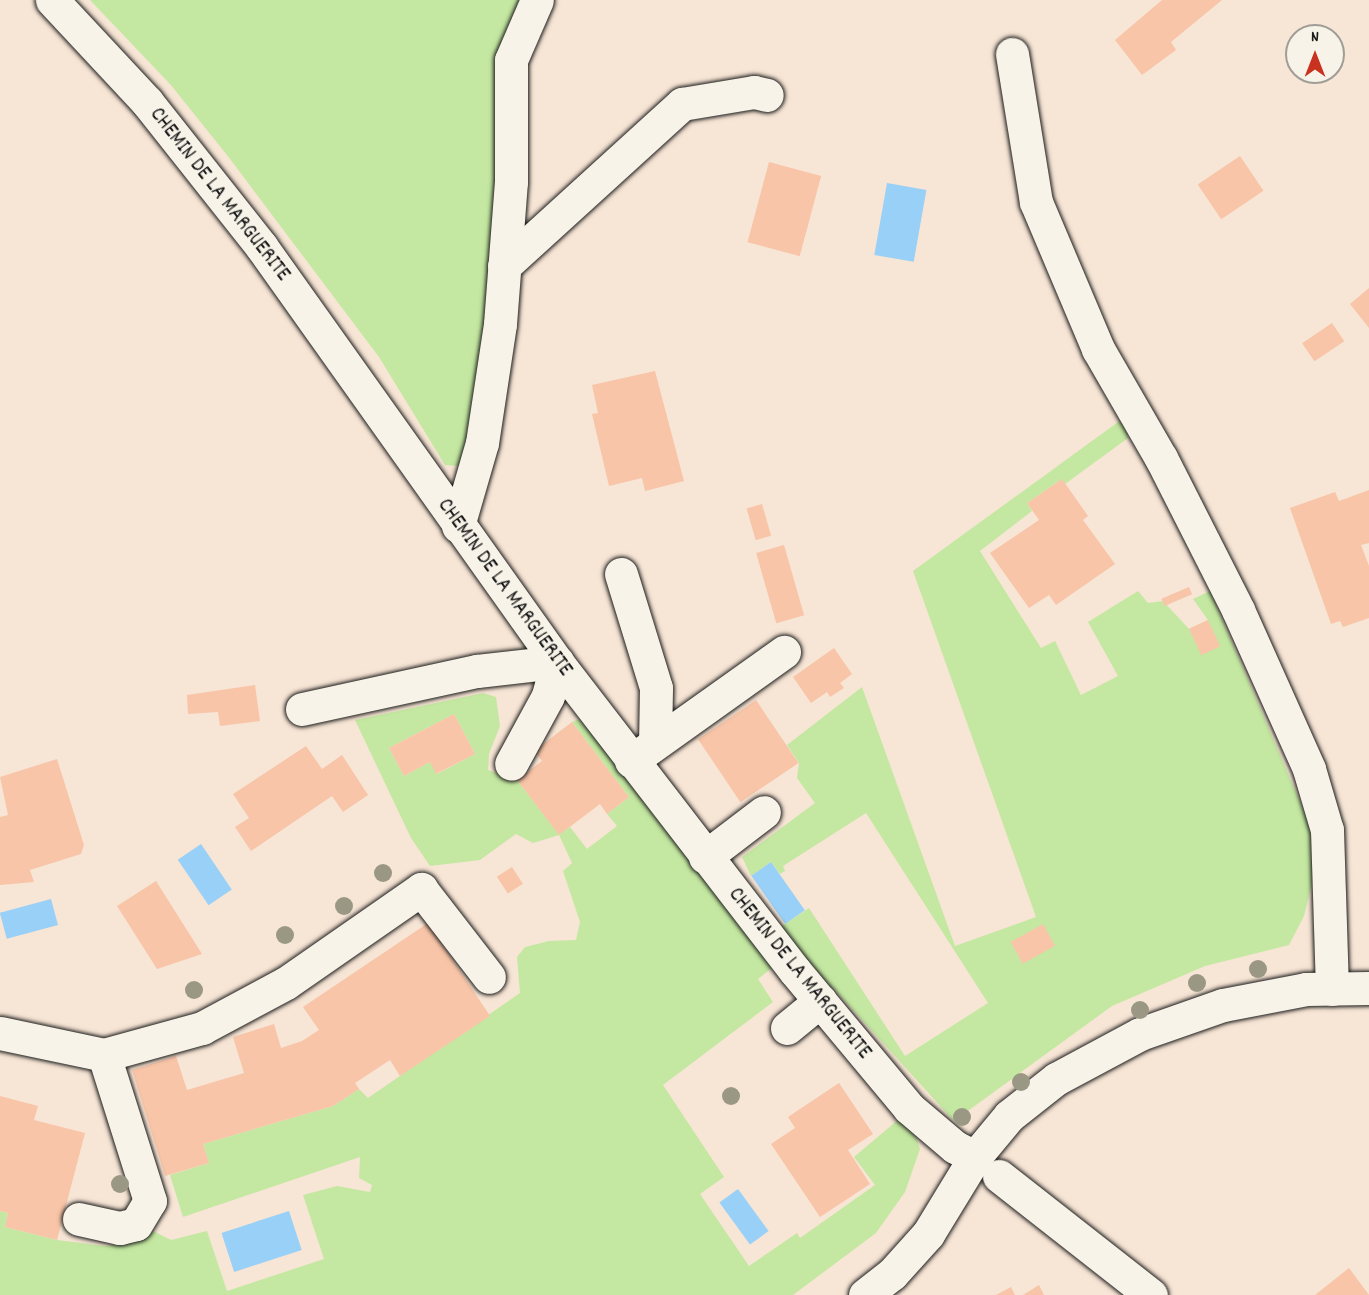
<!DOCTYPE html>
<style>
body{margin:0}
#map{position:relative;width:1369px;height:1295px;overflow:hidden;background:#f7e5d5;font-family:Dekko,sans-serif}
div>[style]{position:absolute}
.green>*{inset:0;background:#c4e8a1}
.water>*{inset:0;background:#98d0f7;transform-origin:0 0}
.building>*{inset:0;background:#f8c5a8;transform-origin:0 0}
.roads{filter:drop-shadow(0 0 2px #1c1c1c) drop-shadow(0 0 2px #1c1c1c)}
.minor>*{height:33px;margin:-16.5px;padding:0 16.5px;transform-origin:16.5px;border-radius:16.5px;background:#f7f3e8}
.trees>*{width:18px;height:18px;margin:-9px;border-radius:50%;background:#9a9885}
span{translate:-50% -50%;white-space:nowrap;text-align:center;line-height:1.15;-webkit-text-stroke:4.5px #f7f3e8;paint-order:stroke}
.street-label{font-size:21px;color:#1c1c1c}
.north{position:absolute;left:1285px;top:24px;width:60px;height:60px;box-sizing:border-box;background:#f7f3e8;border:2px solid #9f9d96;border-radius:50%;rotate:0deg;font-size:16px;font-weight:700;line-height:24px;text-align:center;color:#1c1c1c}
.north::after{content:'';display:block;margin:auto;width:21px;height:27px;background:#c8321e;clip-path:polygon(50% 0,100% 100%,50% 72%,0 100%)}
</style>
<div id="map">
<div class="green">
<div style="clip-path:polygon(90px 0,523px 0,495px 271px,468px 458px,457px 466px,445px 465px,379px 357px,227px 155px,170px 84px)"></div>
<div style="clip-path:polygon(1125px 417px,1128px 438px,1065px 484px,1062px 479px,1027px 503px,1032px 511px,980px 551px,1041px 648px,1055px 641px,1081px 695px,1118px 676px,1088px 622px,1138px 591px,1148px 603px,1163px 601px,1189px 629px,1208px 620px,1193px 599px,1210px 591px,1310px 825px,1313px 880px,1304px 916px,1289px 945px,1205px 966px,1112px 1006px,954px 1121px,832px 987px,824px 987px,779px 928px,809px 908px,905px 1056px,988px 1003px,866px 813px,783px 866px,785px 871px,780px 874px,771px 862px,751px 876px,742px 857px,815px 803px,797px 778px,799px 763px,787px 745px,862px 687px,955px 946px,1036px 917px,913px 571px)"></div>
<div style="clip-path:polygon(evenodd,483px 693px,496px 697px,500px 726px,489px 754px,488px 770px,517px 780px,559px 834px,570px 827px,587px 849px,617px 826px,607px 814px,629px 797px,572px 722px,586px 717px,773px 967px,758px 979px,773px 1002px,663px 1085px,724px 1177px,700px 1194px,749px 1266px,797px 1233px,800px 1238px,875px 1185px,854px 1157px,899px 1119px,916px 1137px,920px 1149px,905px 1192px,876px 1233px,793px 1295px,0 1295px,0 1211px,8px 1213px,5px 1227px,57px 1240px,105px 1246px,122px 1244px,143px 1231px,153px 1231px,171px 1240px,207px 1231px,227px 1291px,324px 1259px,303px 1195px,337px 1186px,370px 1192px,372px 1185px,359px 1178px,360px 1157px,183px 1217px,170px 1175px,209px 1163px,203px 1144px,333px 1106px,359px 1089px,368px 1098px,520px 993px,517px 957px,525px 947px,549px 941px,576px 940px,580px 922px,563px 871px,572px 863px,559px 835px,533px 843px,516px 834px,480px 860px,430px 866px,411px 838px,355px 720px,483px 693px,454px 714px,475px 754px,437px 774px,430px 762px,404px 776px,389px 748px,454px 714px)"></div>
</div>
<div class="water">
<div style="left:887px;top:183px;width:40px;height:73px;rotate:10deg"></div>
<div style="left:201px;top:844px;width:55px;height:28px;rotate:56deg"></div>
<div style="left:771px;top:862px;width:59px;height:24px;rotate:55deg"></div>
<div style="left:51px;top:899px;width:27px;height:53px;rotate:75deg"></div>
<div style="left:738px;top:1189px;width:52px;height:23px;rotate:54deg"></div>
<div style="left:289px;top:1211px;width:41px;height:71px;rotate:72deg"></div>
</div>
<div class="building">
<div style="clip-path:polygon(1162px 0,1222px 0,1171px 42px,1176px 50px,1142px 75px,1115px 40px)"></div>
<div style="left:1240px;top:156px;width:42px;height:51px;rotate:56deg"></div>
<div style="left:769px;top:162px;width:54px;height:83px;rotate:15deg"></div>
<div style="clip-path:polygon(1369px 288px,1369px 328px,1350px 304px)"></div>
<div style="left:1332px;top:323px;width:22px;height:36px;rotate:56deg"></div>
<div style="clip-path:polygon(655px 371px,684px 481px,645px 491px,642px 478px,609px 486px,592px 414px,598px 413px,592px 385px)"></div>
<div style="clip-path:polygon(1062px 479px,1088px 516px,1083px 520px,1115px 564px,1056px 605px,1049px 595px,1029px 608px,990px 553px,1039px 520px,1027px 503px)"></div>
<div style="clip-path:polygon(1369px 490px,1369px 543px,1361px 545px,1369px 566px,1369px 618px,1343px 627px,1340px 621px,1331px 624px,1290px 508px,1335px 492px,1339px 501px)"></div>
<div style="left:762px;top:504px;width:33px;height:16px;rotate:74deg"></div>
<div style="left:784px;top:545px;width:73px;height:29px;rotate:74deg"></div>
<div style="left:1189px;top:587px;width:8px;height:30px;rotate:67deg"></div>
<div style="left:1208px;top:620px;width:29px;height:21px;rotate:65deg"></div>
<div style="clip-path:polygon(834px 648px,852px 674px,840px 683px,844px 688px,830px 697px,827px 692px,811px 703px,793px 677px)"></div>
<div style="clip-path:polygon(255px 685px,260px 721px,220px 726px,218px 712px,188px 714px,187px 695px)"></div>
<div style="left:756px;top:700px;width:76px;height:70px;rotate:56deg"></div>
<div style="clip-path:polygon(454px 714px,475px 754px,436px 774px,430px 762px,404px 776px,389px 748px)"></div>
<div style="clip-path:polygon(572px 722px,629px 797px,607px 814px,600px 804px,559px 835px,517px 780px,542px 761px,534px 751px)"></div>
<div style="clip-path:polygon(306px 746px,322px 769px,342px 755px,368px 795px,343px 812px,332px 796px,251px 851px,235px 827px,249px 818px,233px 794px)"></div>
<div style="clip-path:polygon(57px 759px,84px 845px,81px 854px,30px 870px,34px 882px,0 885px,0 817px,8px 815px,0 777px)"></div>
<div style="left:512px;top:867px;width:20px;height:18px;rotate:57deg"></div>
<div style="clip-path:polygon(156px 881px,202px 954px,157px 969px,117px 906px)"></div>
<div style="clip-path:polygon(428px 923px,490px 1016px,400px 1076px,390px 1060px,355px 1083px,359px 1089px,333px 1106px,203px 1144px,209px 1163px,165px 1176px,132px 1070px,176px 1056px,187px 1090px,244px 1073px,233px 1037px,274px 1024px,281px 1048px,302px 1041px,319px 1030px,303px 1007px)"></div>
<div style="left:1043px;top:924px;width:25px;height:37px;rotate:61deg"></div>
<div style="clip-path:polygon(839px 1083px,873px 1134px,848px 1150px,870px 1184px,820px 1217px,771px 1144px,795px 1128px,788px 1117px)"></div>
<div style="clip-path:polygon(0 1096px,38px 1106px,34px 1120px,85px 1133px,57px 1240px,5px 1227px,8px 1213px,0 1211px)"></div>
<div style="clip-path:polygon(1349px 1268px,1369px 1295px,1315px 1295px)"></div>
<div style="clip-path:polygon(1039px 1285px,1044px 1295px,1023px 1295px)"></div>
<div style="clip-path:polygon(1011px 1287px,1015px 1295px,996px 1295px)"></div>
</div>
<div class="roads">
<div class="minor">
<div style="left:52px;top:0;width:139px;rotate:47deg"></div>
<div style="left:147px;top:102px;width:184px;rotate:51.6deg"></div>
<div style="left:261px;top:246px;width:511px;rotate:54.57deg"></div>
<div style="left:557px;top:662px;width:390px;rotate:52.4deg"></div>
<div style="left:795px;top:971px;width:178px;rotate:50.2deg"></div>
<div style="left:909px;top:1108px;width:60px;rotate:40.3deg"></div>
<div style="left:955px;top:1147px;width:22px;rotate:27deg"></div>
<div style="left:1012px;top:54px;width:150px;rotate:80.8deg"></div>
<div style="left:1036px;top:202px;width:160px;rotate:67.1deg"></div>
<div style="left:1098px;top:349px;width:126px;rotate:60deg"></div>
<div style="left:1161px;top:458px;width:170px;rotate:63.1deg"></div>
<div style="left:1238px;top:610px;width:174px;rotate:65.9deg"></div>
<div style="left:1309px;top:769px;width:64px;rotate:73.6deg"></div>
<div style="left:1327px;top:830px;width:159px;rotate:88.2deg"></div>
<div style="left:504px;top:266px;width:241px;rotate:-42.3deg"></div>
<div style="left:682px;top:104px;width:73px;rotate:-9.5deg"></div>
<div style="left:754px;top:92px;width:13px;rotate:13deg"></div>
<div style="left:458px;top:526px;width:86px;rotate:-73.9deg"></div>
<div style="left:482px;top:443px;width:120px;rotate:-81.4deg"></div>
<div style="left:500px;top:324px;width:142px;rotate:-85.6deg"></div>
<div style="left:511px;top:182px;width:122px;rotate:-90deg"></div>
<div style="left:511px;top:60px;width:65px;rotate:-66.6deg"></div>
<div style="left:621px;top:574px;width:119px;rotate:72.9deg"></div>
<div style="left:656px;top:688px;width:55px;rotate:91deg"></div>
<div style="left:302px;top:709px;width:179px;rotate:-12.3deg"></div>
<div style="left:477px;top:671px;width:81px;rotate:-6.4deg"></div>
<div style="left:557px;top:662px;width:35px;rotate:105deg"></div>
<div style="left:548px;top:696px;width:77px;rotate:118.6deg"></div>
<div style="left:631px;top:761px;width:188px;rotate:-35.5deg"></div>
<div style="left:705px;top:857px;width:74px;rotate:-37.3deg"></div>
<div style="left:787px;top:1028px;width:43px;rotate:-39.3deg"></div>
<div style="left:0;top:1033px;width:106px;rotate:11.9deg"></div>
<div style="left:104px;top:1055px;width:102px;rotate:-15.4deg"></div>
<div style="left:202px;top:1028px;width:95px;rotate:-28.2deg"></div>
<div style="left:286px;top:983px;width:165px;rotate:-34.8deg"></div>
<div style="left:421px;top:889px;width:111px;rotate:52.3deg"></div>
<div style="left:999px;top:1176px;width:193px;rotate:38.1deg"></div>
<div style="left:79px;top:1219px;width:42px;rotate:12.4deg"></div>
<div style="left:120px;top:1228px;width:16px;rotate:-14deg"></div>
<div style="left:136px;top:1224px;width:27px;rotate:-59deg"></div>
<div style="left:150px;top:1201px;width:153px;rotate:-107.5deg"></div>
<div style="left:865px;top:1295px;width:34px;rotate:-38deg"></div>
<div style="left:892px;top:1274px;width:54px;rotate:-48deg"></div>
<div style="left:928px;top:1234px;width:90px;rotate:-58.6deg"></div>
<div style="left:975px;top:1157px;width:53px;rotate:-50.3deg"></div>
<div style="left:1009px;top:1116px;width:60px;rotate:-38.2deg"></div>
<div style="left:1056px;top:1079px;width:95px;rotate:-28.2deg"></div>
<div style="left:1140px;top:1034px;width:88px;rotate:-19.3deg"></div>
<div style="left:1223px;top:1005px;width:85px;rotate:-10.9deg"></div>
<div style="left:1306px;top:989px;width:63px;rotate:-0.9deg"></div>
</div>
</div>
<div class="trees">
<div style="left:383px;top:873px"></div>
<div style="left:344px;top:906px"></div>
<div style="left:285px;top:935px"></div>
<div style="left:1258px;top:969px"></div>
<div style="left:1197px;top:983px"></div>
<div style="left:194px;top:990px"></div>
<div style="left:1140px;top:1010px"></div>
<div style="left:1021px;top:1082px"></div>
<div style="left:731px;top:1096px"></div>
<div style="left:962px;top:1117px"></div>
<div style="left:120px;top:1184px"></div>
</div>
<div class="street-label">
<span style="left:219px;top:195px;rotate:52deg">CHEMIN DE LA MARGUERITE</span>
<span style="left:504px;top:588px;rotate:54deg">CHEMIN DE LA MARGUERITE</span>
<span style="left:799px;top:974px;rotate:51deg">CHEMIN DE LA MARGUERITE</span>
</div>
<div class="north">N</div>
</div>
